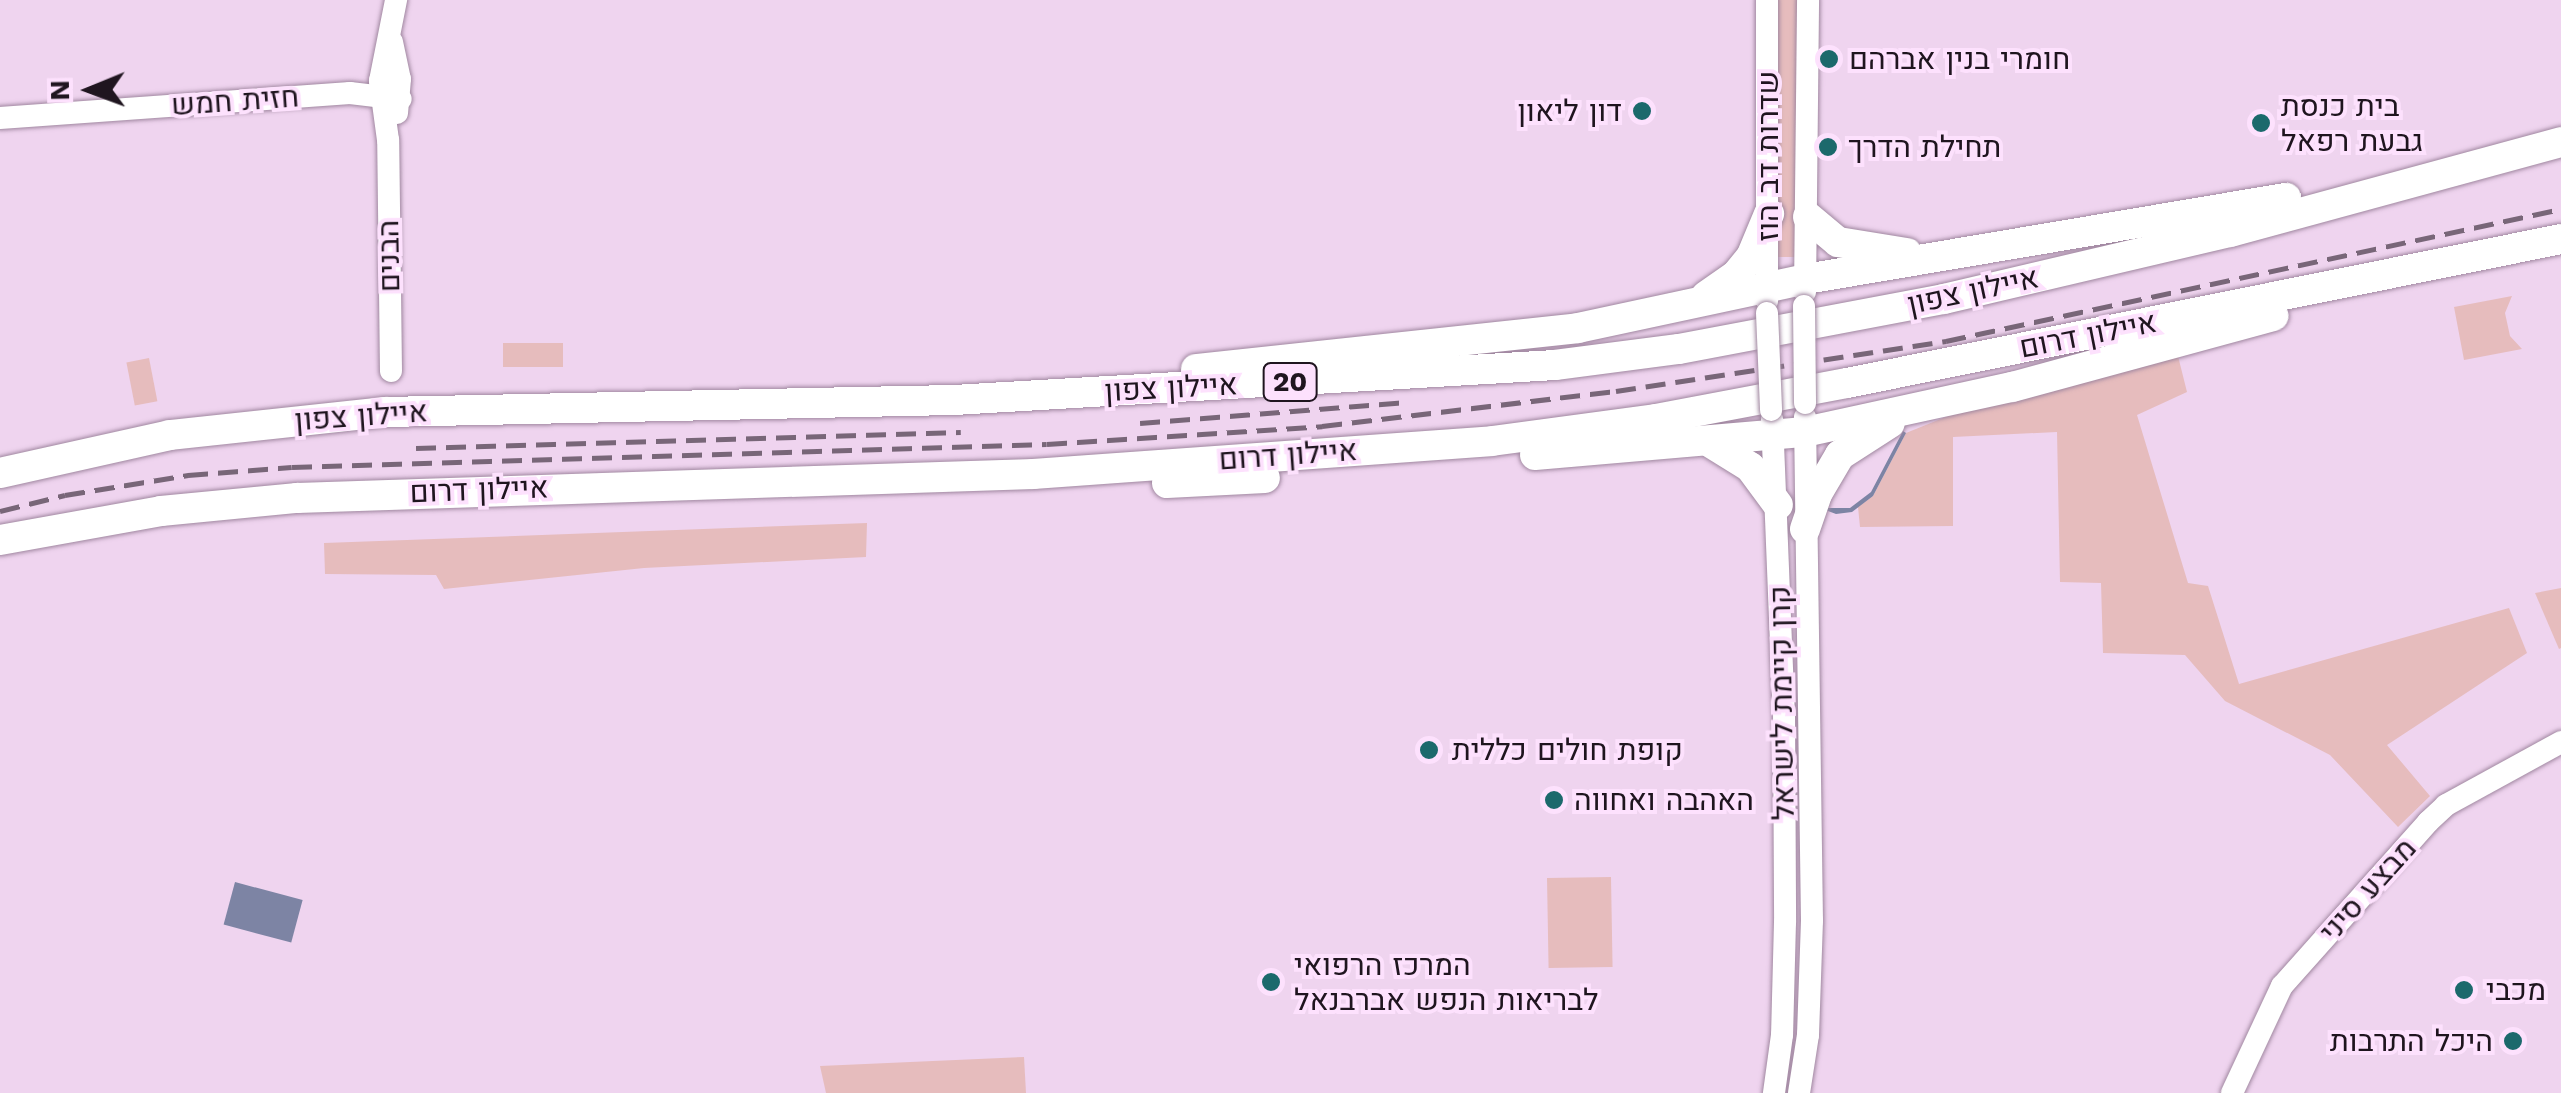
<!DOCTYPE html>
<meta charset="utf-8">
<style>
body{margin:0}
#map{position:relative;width:2561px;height:1093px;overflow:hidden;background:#efd4ef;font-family:"Work Sans",Heebo,sans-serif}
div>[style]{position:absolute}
.green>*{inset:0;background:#e6bcbd;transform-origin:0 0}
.water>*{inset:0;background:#7d84a4;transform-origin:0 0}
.roads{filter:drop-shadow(0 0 2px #a087a0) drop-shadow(0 0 2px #a087a0)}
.secondary>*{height:22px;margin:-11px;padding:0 11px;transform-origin:11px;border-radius:11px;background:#fff}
.highway>*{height:30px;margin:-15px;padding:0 15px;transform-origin:15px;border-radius:15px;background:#fff}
.rail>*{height:5px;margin-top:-2.5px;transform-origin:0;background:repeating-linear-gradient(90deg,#786678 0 20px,transparent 0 30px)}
.bridges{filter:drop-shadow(0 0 2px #a087a0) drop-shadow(0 0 2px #a087a0)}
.secondary-bridge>*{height:22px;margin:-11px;padding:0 11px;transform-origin:11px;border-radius:11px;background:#fff}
.dots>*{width:28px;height:28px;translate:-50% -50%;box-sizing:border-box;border:5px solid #fde1fd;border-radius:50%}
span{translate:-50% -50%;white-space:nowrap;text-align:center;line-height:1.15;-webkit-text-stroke:8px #fde1fd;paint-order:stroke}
.shield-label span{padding:2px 8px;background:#fde1fd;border:2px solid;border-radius:8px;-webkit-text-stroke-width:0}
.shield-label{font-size:28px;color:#1f151f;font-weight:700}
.poi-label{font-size:30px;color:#1f151f}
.left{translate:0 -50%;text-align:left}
.right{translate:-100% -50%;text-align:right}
.street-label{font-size:30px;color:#1f151f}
.north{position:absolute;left:40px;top:40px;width:100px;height:100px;-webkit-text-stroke:8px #fde1fd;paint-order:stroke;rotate:269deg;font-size:28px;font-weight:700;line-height:40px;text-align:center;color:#1f151f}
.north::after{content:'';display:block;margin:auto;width:35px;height:45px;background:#1f151f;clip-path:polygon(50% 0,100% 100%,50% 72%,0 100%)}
</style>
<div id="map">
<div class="green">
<div style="left:1767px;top:0;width:41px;height:257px"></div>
<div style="clip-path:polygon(2512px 296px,2505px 313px,2510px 336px,2522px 349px,2464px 360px,2454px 307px)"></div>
<div style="left:503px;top:343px;width:60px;height:24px"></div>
<div style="clip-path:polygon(2178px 356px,2187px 392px,2137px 415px,2188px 583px,2208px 586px,2239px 684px,2509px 608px,2527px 653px,2387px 745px,2430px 796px,2398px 827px,2330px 755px,2225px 701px,2185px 655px,2103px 653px,2101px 583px,2060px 582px,2057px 432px,1953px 437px,1953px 526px,1860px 527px,1858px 507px,1873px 496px,1906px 433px,1948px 416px)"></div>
<div style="left:149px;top:358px;width:44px;height:23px;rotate:79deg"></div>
<div style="clip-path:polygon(867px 523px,866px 557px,644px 568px,444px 589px,436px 575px,325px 574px,324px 543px)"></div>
<div style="clip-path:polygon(2561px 588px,2561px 648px,2559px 649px,2535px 593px)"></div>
<div style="left:1611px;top:877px;width:90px;height:64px;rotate:89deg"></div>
<div style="clip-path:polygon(1024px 1057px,1026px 1093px,826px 1093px,820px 1066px)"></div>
</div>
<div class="water">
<div style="clip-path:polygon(1903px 431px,1906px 433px,1873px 496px,1852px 512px,1836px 514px,1820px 508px,1850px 508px,1871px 492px)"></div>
<div style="left:235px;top:882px;width:70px;height:44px;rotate:15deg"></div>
</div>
<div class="roads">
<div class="secondary">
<div style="left:1767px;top:0;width:301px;rotate:90deg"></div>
<div style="left:392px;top:42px;width:38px;rotate:78deg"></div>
<div style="left:400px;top:79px;width:34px;rotate:95deg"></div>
<div style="left:0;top:118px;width:351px;rotate:-4.1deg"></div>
<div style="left:350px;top:93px;width:51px;rotate:6.7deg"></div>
<div style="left:1805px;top:292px;width:292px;rotate:-89.4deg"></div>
<div style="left:391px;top:371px;width:231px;rotate:-90.7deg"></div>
<div style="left:388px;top:140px;width:60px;rotate:-97.7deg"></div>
<div style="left:380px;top:81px;width:83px;rotate:-78.8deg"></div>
<div style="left:1772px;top:419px;width:293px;rotate:87.7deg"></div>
<div style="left:1784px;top:712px;width:210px;rotate:89.7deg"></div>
<div style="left:1785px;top:922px;width:113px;rotate:91.5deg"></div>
<div style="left:1782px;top:1035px;width:59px;rotate:97.9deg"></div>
<div style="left:1799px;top:1093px;width:59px;rotate:-81.2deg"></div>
<div style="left:1808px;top:1035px;width:114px;rotate:-88deg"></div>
<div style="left:1812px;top:921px;width:504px;rotate:-90.8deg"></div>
<div style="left:2232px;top:1093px;width:118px;rotate:-65deg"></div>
<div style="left:2282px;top:986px;width:220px;rotate:-48.3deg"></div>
<div style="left:2428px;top:822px;width:25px;rotate:-43deg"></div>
<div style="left:2446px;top:805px;width:131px;rotate:-28.7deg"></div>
</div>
<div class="highway">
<div style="left:1808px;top:217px;width:39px;rotate:40deg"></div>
<div style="left:1838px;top:242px;width:70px;rotate:9.1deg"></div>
<div style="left:1706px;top:296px;width:38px;rotate:-35deg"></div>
<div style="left:1737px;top:274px;width:22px;rotate:-51deg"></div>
<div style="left:1751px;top:257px;width:47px;rotate:-67.3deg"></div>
<div style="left:1196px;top:369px;width:384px;rotate:-6.1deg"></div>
<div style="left:1578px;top:328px;width:233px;rotate:-12.1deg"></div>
<div style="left:1806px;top:279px;width:487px;rotate:-9.6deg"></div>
<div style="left:1711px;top:443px;width:46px;rotate:31.6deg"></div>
<div style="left:1750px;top:467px;width:47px;rotate:53.6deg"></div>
<div style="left:1535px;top:455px;width:271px;rotate:-4.9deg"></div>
<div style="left:1805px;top:432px;width:212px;rotate:-12.3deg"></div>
<div style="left:2012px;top:387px;width:271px;rotate:-15.2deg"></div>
<div style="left:0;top:473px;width:174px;rotate:-12.6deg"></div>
<div style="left:170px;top:435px;width:216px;rotate:-6.1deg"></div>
<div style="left:385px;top:412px;width:569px;rotate:-1.21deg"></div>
<div style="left:954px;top:400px;width:602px;rotate:-3.33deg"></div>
<div style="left:1555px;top:365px;width:125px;rotate:-7.4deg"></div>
<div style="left:1679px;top:349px;width:270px;rotate:-10.7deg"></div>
<div style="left:1944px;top:299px;width:294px;rotate:-13.2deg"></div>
<div style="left:2230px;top:232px;width:343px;rotate:-15.2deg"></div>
<div style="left:1167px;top:483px;width:98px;rotate:-2.9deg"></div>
<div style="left:1805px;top:529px;width:37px;rotate:-71deg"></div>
<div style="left:1817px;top:494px;width:45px;rotate:-59.5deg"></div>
<div style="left:1840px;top:455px;width:59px;rotate:-32.6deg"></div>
<div style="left:0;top:540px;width:164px;rotate:-10.2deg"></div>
<div style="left:161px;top:511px;width:137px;rotate:-5.5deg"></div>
<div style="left:297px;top:498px;width:737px;rotate:-1.87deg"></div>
<div style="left:1034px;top:474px;width:459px;rotate:-4.1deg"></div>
<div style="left:1492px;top:441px;width:165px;rotate:-7.6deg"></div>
<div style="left:1656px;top:419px;width:194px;rotate:-10.7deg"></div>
<div style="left:1847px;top:383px;width:728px;rotate:-11.4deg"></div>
</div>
</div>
<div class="rail">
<div style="left:1140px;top:423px;width:265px;rotate:-4.5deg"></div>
<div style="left:416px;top:448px;width:545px;rotate:-1.68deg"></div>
<div style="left:0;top:511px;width:67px;rotate:-13.8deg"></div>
<div style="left:65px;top:495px;width:125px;rotate:-9.2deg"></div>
<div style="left:188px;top:475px;width:104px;rotate:-4.4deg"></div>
<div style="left:292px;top:467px;width:755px;rotate:-1.74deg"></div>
<div style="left:1047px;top:444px;width:276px;rotate:-3.7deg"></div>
<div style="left:1322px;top:426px;width:296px;rotate:-6.8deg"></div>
<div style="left:1616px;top:391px;width:334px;rotate:-8.6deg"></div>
<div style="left:1946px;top:341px;width:629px;rotate:-12.11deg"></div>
</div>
<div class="bridges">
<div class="secondary-bridge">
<div style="left:1804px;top:306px;width:97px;rotate:89.4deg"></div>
<div style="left:1767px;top:313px;width:97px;rotate:87.6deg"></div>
</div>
</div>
<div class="dots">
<div style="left:1829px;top:59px;background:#1c696c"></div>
<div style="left:1642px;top:111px;background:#1c696c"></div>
<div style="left:2261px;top:123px;background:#1c696c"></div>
<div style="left:1828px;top:147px;background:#1c696c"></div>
<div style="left:1429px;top:750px;background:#1c696c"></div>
<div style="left:1554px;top:800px;background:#1c696c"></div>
<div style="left:1271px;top:982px;background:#1c696c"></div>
<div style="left:2464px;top:990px;background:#1c696c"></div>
<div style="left:2513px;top:1041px;background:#1c696c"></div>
</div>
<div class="shield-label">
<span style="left:1290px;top:382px">20</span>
</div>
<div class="poi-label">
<span class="left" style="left:1849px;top:59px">חומרי בנין אברהם</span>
<span class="left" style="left:2281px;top:123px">בית כנסת<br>גבעת רפאל</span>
<span class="right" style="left:1622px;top:111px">דון ליאון</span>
<span class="left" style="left:1848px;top:147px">תחילת הדרך</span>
<span class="left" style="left:1452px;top:750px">קופת חולים כללית</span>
<span class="left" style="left:1574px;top:800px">האהבה ואחווה</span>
<span class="left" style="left:1294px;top:982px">המרכז הרפואי<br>לבריאות הנפש אברבנאל</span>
<span class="left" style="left:2486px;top:990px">מכבי</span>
<span class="right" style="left:2493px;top:1041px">היכל התרבות</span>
</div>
<div class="street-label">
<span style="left:235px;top:101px;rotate:-4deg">חזית חמש</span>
<span style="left:1768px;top:156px;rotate:-90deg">שדרות דב הוז</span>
<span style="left:389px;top:256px;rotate:-91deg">הבנים</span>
<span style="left:1973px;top:291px;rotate:-12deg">איילון צפון</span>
<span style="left:2088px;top:335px;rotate:-11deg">איילון דרום</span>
<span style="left:1171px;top:388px;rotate:-3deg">איילון צפון</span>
<span style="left:361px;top:416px;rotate:-4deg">איילון צפון</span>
<span style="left:1288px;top:455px;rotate:-4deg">איילון דרום</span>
<span style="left:479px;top:490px;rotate:-2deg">איילון דרום</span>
<span style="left:1782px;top:703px;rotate:-91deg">קרן קיימת לישראל</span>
<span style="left:2368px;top:890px;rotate:-48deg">מבצע סיני</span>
</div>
<div class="north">N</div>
</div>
